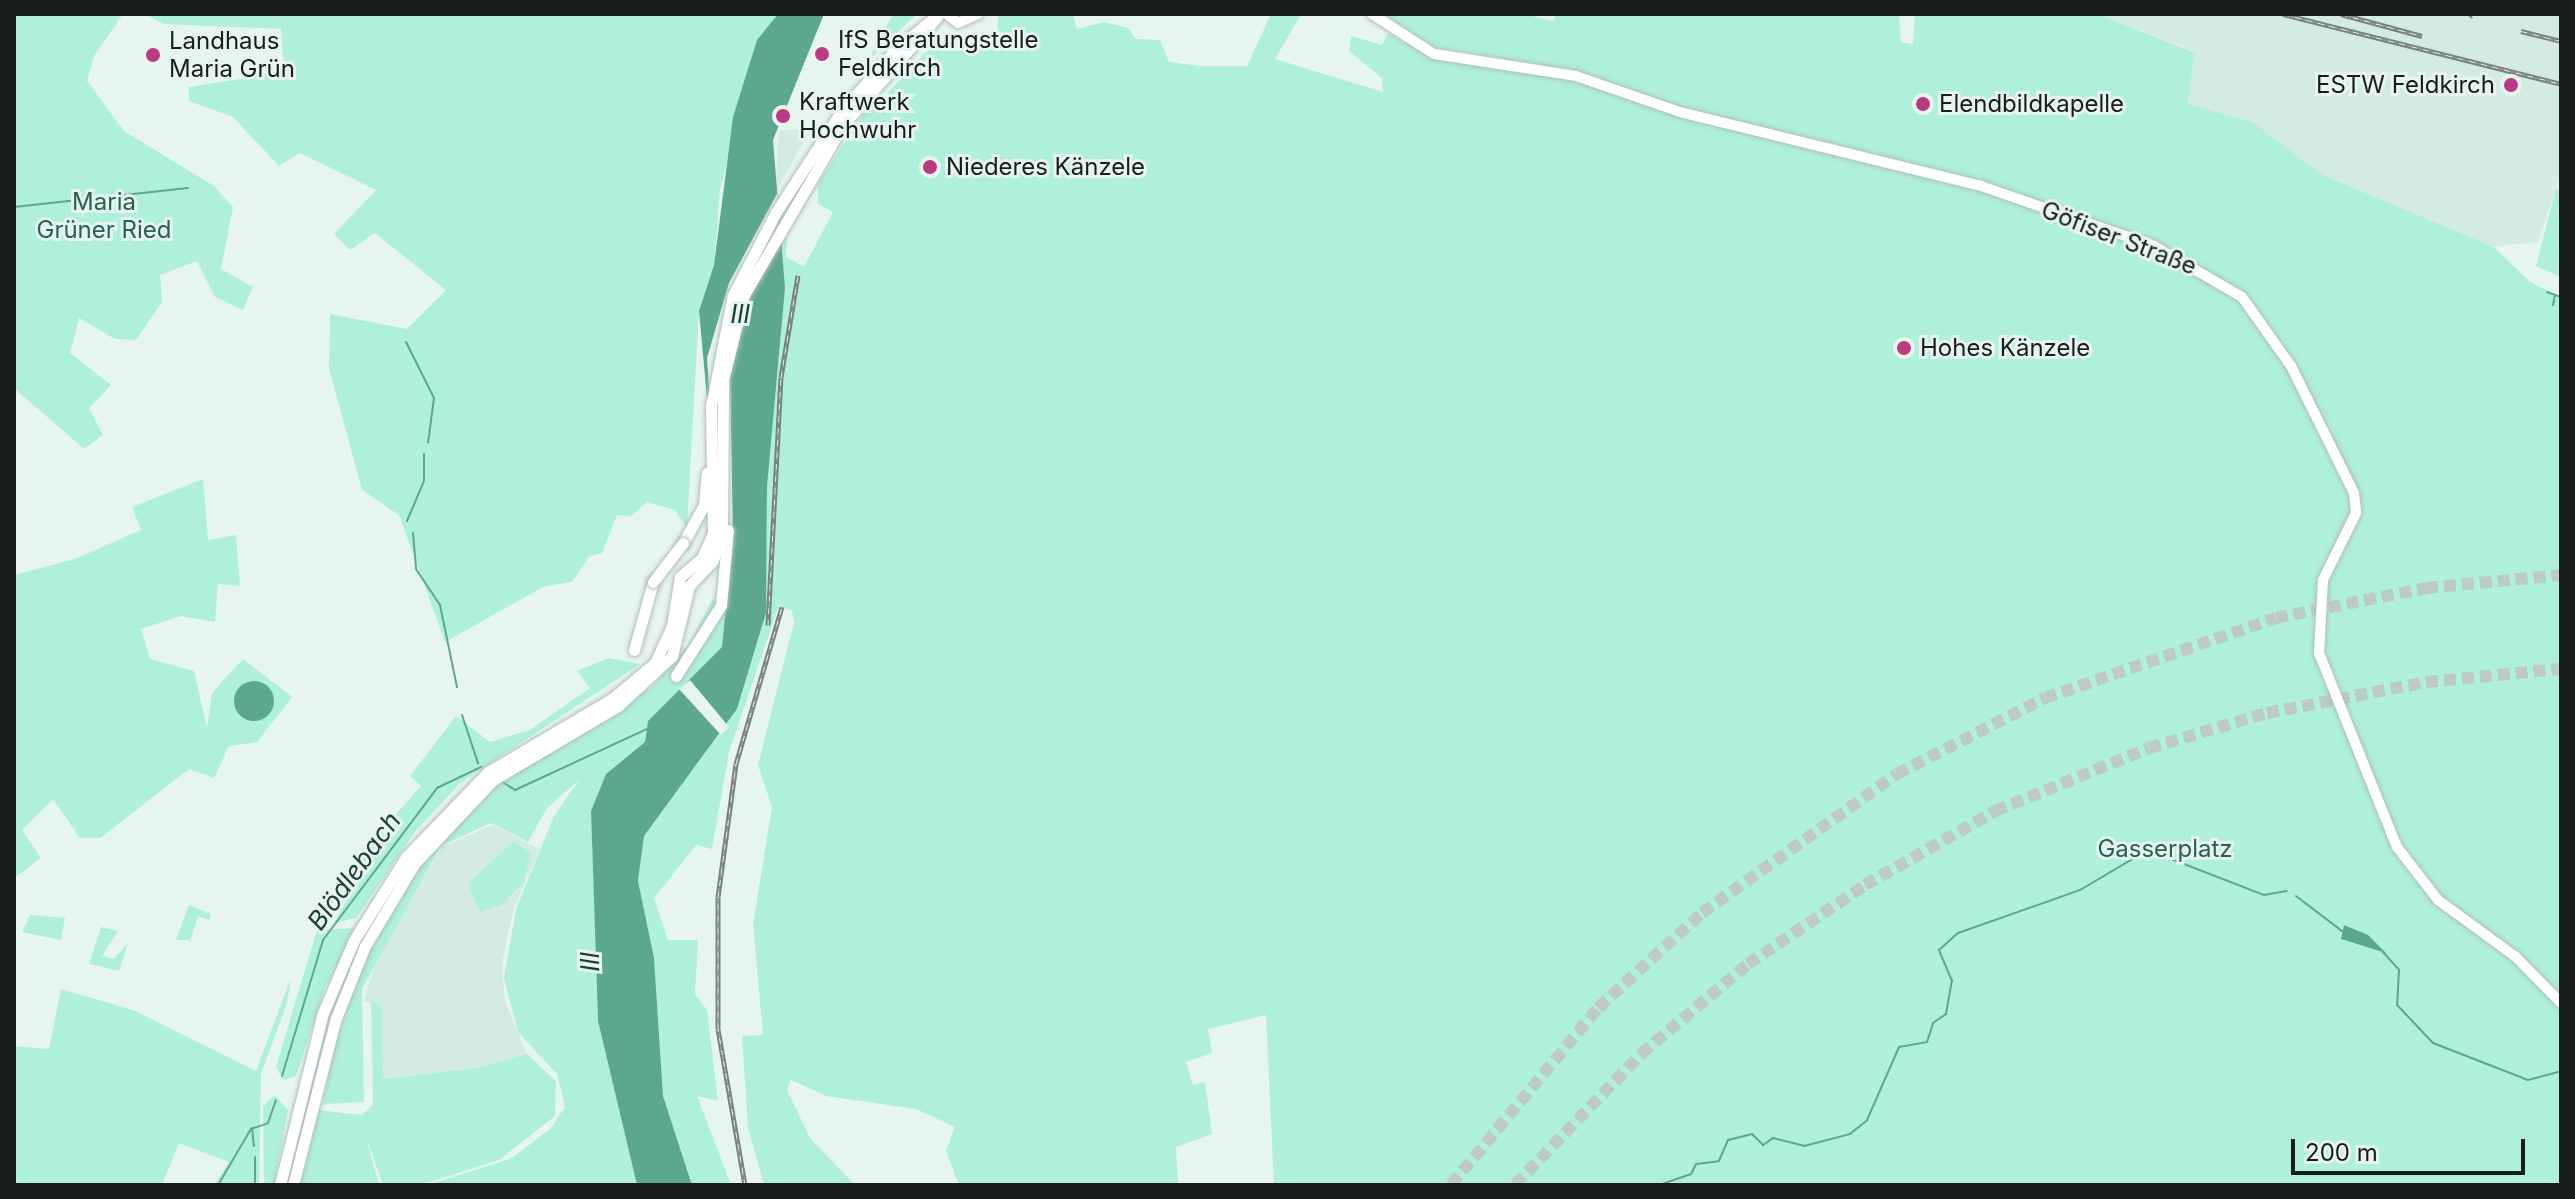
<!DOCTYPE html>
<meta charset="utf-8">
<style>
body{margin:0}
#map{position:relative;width:2575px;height:1199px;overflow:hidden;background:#e7f5ef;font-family:Inter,sans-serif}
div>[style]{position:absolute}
.built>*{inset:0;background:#d4ebe2}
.green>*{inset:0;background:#aef0d9}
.water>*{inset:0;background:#5ca88f}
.round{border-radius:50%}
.pier>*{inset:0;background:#e7f5ef}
.stream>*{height:2px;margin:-1px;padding:0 1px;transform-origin:1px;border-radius:1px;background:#5ca88f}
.highway-tunnel>*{height:12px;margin-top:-6px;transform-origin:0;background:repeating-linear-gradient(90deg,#becac5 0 12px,transparent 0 18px)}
.roads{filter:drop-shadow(0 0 2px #b1beb9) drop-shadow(0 0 2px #b1beb9)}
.secondary>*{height:10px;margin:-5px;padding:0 5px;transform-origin:5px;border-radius:5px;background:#fff}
.primary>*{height:11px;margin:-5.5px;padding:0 5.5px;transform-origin:5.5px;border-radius:5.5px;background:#fff}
.rail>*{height:5px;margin-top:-2.5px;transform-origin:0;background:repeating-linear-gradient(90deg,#e7f5ef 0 6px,#79827f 0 12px);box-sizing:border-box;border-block:2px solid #79827f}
.bridges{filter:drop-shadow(0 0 2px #b1beb9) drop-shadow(0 0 2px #b1beb9)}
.primary-bridge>*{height:11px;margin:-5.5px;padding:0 5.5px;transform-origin:5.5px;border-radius:5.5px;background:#fff}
.dots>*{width:22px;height:22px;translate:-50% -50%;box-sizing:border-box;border:4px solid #e7f5ef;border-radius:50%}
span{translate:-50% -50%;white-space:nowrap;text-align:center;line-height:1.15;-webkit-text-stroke:6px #e7f5ef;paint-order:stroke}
.poi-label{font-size:24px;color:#181d1c}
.left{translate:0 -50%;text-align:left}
.right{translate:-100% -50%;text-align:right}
.park-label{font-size:24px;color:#276250}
.street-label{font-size:24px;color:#181d1c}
.water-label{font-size:26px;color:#1d4035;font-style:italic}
.frame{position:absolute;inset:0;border:16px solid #181d1c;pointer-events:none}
.scale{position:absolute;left:2291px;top:1139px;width:234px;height:36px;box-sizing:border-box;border:4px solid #181d1c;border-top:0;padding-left:10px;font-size:24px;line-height:28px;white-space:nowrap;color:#181d1c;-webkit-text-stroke:6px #e7f5ef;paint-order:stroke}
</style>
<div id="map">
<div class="built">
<div style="clip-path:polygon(2097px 14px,2561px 14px,2561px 173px,2538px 242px,2494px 247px,2323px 175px,2253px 122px,2188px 104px,2194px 51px)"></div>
<div style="clip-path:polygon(811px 128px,775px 194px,779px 130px)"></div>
<div style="clip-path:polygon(492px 825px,540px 849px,514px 908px,502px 962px,505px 1001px,527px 1054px,477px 1068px,382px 1079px,381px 1007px,364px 1002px,376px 960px,442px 847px)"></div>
</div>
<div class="green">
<div style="clip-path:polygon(14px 14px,123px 14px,94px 56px,87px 81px,124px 131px,214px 186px,233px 207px,221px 269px,253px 287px,243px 310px,215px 297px,197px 261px,160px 275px,162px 302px,136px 340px,115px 339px,79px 318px,70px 353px,111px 385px,89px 408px,103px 435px,84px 449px,14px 388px)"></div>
<div style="clip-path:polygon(144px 14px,778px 14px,757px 40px,720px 189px,714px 265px,699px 311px,687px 528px,675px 510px,647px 502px,631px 516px,617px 515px,602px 553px,589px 557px,572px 582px,545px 586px,445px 642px,399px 515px,362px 490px,329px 368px,330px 314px,407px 329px,446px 290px,375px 233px,350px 250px,334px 234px,376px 190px,300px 153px,279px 166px,233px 117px,189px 101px,189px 87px,284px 72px,281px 29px,164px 24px)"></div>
<div style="clip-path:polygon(893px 14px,917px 14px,868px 61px,870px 57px)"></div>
<div style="clip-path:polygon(998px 14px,1073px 14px,1077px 29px,1104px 22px,1128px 28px,1136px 39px,1160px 40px,1169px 62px,1200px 66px,1247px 66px,1271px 14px,1301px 14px,1275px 59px,1383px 92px,1382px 78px,1349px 51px,1351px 36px,1382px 45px,1388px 33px,1431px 57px,1550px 75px,1549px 66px,1433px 47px,1384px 14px,1524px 14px,1553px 21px,1556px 14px,1899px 14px,1901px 42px,1913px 44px,1915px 14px,2097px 14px,2194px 52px,2188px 104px,2253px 122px,2323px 175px,2494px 247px,2529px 281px,2561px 298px,2561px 1185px,1274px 1185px,1266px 1015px,1208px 1029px,1212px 1053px,1186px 1062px,1193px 1085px,1205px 1082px,1212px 1134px,1176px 1147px,1178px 1185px,959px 1185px,946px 1151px,955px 1127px,916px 1109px,826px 1096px,791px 1080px,787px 1090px,810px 1138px,855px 1185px,764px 1185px,748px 1128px,742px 1036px,763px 1035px,753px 925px,772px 807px,758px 765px,794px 623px,792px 611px,779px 605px,729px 752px,712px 849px,696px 845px,654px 898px,668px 940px,698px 940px,695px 994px,707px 1010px,718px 1101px,697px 1096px,731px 1185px,692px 1185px,663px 1096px,654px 958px,638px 882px,644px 836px,737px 709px,766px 613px,767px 487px,785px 288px,778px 251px,787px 235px,786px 257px,804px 267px,833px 212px,818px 204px,818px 183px,874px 98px,883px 98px,938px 39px,973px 50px,986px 47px,997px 34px)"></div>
<div style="clip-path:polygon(2556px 188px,2561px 190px,2561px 277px,2536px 266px)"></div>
<div style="clip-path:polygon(203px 479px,208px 540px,236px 535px,240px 586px,218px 584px,215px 622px,181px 616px,141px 629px,150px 659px,194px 671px,207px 728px,212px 693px,243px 659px,292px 697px,257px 742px,229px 746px,214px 778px,189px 769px,100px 838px,80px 838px,53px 799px,22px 830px,41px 858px,14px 878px,14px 575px,75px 559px,141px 530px,132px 507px)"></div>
<div style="clip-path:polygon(713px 599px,726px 605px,722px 648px,648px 721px,645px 742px,606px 774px,591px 811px,598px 1021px,637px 1185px,428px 1185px,512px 1158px,550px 1129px,565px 1107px,557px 1074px,518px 1032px,504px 978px,516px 909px,554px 816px,579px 780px,547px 808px,528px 842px,491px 823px,441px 846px,362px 989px,364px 1102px,323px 1104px,332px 1052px,366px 957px,418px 867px,484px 794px,652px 687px,689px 644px)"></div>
<div style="clip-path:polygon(609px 658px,640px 664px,460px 783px,414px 833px,356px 918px,334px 923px,362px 871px,352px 863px,421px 786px,410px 776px,456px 716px,490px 742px,530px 730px,590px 688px,577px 671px)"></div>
<div style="clip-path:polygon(513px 841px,531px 853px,524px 881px,503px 904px,480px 912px,468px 884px)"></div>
<div style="clip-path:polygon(189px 905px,211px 914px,209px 920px,198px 916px,190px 940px,176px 940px)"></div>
<div style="clip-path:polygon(30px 915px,65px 918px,61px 940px,22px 932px)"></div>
<div style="clip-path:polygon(101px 927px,118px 931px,102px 956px,114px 959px,128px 943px,119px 971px,89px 964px)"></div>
<div style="clip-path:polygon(357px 928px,325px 988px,296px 1076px,283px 1080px,276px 1067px,317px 930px)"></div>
<div style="clip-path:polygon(291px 978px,287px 1003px,261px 1074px,259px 1185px,214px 1185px,229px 1162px,179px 1143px,162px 1185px,14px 1185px,14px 1046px,49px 1049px,61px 989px,133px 1010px,256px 1071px)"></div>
<div style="clip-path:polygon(371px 1000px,381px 1007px,383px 1079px,477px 1068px,527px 1054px,556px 1081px,555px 1116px,499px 1160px,420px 1185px,383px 1185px,366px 1137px,379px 1185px,300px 1185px,318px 1110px,362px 1115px,373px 1104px)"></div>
<div style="clip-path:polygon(275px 1095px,288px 1110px,274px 1185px,264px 1185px,263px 1106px)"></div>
</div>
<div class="water">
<div style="clip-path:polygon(778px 14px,824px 14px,773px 140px,785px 288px,767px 487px,766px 613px,737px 709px,644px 836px,638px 881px,654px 958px,663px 1096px,692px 1185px,637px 1185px,598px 1021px,591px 811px,606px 774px,645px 742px,648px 721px,722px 647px,726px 605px,699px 311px,714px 265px,733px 117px,757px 40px)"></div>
<div class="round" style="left:234px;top:681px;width:40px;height:40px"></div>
<div style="clip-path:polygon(2344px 925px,2368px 935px,2386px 953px,2341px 939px)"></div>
</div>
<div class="pier">
<div style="clip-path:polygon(777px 194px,780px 236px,750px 297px,730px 369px,733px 542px,724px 607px,707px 358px,729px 283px)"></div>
<div style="clip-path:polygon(690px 680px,729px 727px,721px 735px,679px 689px)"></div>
</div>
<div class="stream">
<div style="left:14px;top:207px;width:175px;rotate:-6.2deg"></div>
<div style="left:2547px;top:292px;width:15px;rotate:20deg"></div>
<div style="left:2553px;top:305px;width:10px;rotate:-79deg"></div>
<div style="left:406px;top:342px;width:63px;rotate:63.4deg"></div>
<div style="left:434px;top:398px;width:45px;rotate:97.6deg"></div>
<div style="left:407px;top:521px;width:43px;rotate:-67deg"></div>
<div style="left:424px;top:481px;width:27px;rotate:-90deg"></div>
<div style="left:413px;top:533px;width:36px;rotate:85deg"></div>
<div style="left:416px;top:569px;width:43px;rotate:56.3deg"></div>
<div style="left:440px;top:605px;width:84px;rotate:78.3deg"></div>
<div style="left:462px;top:715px;width:51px;rotate:71.6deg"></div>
<div style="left:501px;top:781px;width:17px;rotate:33deg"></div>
<div style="left:515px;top:790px;width:145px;rotate:-24.8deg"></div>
<div style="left:2296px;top:896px;width:58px;rotate:37.3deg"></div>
<div style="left:2383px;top:952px;width:24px;rotate:48deg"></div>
<div style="left:2399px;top:970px;width:35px;rotate:93deg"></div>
<div style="left:2397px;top:1005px;width:52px;rotate:46.5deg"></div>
<div style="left:2433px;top:1043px;width:102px;rotate:21.3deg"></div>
<div style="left:2528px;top:1080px;width:34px;rotate:-15deg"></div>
<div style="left:282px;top:1076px;width:142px;rotate:-73.2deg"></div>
<div style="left:323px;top:940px;width:190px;rotate:-53.1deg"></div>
<div style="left:437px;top:788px;width:49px;rotate:-25.5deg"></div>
<div style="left:252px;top:1128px;width:18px;rotate:84deg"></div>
<div style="left:255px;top:1157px;width:28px;rotate:90deg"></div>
<div style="left:218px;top:1185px;width:65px;rotate:-59.5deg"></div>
<div style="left:251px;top:1129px;width:18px;rotate:-19deg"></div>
<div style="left:268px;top:1123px;width:24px;rotate:-71deg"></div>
<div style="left:1659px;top:1185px;width:34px;rotate:-19deg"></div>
<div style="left:1691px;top:1174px;width:11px;rotate:-63deg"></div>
<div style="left:1696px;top:1164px;width:23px;rotate:-7deg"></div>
<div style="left:1719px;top:1161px;width:23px;rotate:-67deg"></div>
<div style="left:1728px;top:1140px;width:25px;rotate:-14deg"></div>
<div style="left:1752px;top:1134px;width:16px;rotate:45deg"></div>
<div style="left:1763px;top:1145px;width:12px;rotate:-35deg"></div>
<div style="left:1773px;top:1138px;width:32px;rotate:14deg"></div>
<div style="left:1804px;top:1146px;width:48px;rotate:-14.6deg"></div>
<div style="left:1850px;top:1134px;width:22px;rotate:-39deg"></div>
<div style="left:1867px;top:1120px;width:80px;rotate:-66.3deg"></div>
<div style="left:1899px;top:1047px;width:28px;rotate:-10deg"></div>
<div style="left:1927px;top:1042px;width:20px;rotate:-72deg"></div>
<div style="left:1933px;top:1023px;width:16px;rotate:-35deg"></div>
<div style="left:1946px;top:1014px;width:34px;rotate:-80deg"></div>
<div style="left:1952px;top:981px;width:34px;rotate:-113deg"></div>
<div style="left:1939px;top:950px;width:25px;rotate:-42deg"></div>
<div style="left:1958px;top:933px;width:129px;rotate:-19.4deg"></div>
<div style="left:2080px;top:890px;width:79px;rotate:-30.5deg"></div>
<div style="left:2148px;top:850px;width:124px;rotate:21.2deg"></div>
<div style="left:2264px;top:895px;width:23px;rotate:-10deg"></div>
</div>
<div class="highway-tunnel">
<div style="left:1451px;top:1185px;width:230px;rotate:-50.3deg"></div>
<div style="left:1598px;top:1008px;width:141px;rotate:-42.4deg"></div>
<div style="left:1702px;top:913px;width:239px;rotate:-35.5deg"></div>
<div style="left:1897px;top:774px;width:166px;rotate:-27.2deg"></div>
<div style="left:2045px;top:698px;width:244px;rotate:-19.1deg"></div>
<div style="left:2276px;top:618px;width:153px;rotate:-11.3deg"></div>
<div style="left:2426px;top:588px;width:136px;rotate:-5.5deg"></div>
<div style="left:1515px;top:1185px;width:182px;rotate:-46.1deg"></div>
<div style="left:1641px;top:1054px;width:140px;rotate:-40.1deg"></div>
<div style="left:1748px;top:964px;width:141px;rotate:-34deg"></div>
<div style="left:1865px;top:885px;width:150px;rotate:-29.6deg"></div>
<div style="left:1995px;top:811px;width:166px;rotate:-22.2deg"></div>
<div style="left:2149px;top:748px;width:123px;rotate:-16.5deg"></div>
<div style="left:2267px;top:713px;width:162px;rotate:-11deg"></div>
<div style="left:2426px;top:682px;width:136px;rotate:-5.5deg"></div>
</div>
<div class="roads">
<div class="secondary">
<div style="left:947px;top:14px;width:14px;rotate:39deg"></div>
<div style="left:958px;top:23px;width:22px;rotate:-24deg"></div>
<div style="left:1372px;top:14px;width:74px;rotate:32.8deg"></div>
<div style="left:1434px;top:54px;width:144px;rotate:8.8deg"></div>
<div style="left:1576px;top:76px;width:110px;rotate:19.1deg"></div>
<div style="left:1680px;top:112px;width:310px;rotate:13.8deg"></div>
<div style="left:1981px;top:186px;width:183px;rotate:19.1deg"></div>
<div style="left:2154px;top:246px;width:102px;rotate:30.1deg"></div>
<div style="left:2242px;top:297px;width:85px;rotate:54.6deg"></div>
<div style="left:2291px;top:366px;width:142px;rotate:63.6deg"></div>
<div style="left:2354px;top:493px;width:20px;rotate:84deg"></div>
<div style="left:2356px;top:513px;width:75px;rotate:116.2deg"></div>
<div style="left:2323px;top:580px;width:73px;rotate:93.1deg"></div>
<div style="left:2319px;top:653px;width:209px;rotate:68.1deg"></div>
<div style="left:2397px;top:847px;width:67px;rotate:52.3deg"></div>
<div style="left:2438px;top:900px;width:97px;rotate:36.2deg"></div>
<div style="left:2516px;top:957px;width:64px;rotate:45.6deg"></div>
</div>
<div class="primary">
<div style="left:683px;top:543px;width:43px;rotate:-61.1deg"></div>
<div style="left:704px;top:505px;width:32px;rotate:-85deg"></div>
<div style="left:634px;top:650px;width:71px;rotate:-74.4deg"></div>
<div style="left:676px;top:676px;width:84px;rotate:-57.6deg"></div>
<div style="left:721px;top:605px;width:75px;rotate:-84.7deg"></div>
<div style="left:280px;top:1185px;width:177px;rotate:-76deg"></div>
<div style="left:323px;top:1013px;width:79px;rotate:-67deg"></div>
<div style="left:354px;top:940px;width:98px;rotate:-57.9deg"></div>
<div style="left:406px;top:857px;width:118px;rotate:-46deg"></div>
<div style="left:488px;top:772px;width:145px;rotate:-30.6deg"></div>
<div style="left:613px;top:698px;width:55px;rotate:-39.8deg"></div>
<div style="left:655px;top:663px;width:41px;rotate:-65.3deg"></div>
<div style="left:672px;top:626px;width:50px;rotate:-80.7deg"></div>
<div style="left:680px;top:577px;width:29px;rotate:-41deg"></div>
<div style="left:702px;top:558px;width:27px;rotate:-66deg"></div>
<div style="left:713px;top:533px;width:127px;rotate:-90.9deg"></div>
<div style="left:711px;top:406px;width:113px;rotate:-78.8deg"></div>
<div style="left:733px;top:295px;width:93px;rotate:-62.6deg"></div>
<div style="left:776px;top:212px;width:119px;rotate:-57deg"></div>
<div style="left:841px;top:112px;width:82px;rotate:-48.9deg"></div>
<div style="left:895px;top:50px;width:57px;rotate:-39.3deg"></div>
<div style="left:293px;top:1185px;width:172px;rotate:-75.6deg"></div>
<div style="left:336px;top:1018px;width:78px;rotate:-68.1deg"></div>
<div style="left:365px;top:946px;width:96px;rotate:-59.1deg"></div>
<div style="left:414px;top:864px;width:115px;rotate:-46.8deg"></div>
<div style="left:493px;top:780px;width:145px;rotate:-30.6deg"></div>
<div style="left:618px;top:706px;width:74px;rotate:-42.8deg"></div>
<div style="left:672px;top:656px;width:72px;rotate:-76.3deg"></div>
<div style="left:689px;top:586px;width:35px;rotate:-47deg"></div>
<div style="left:713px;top:560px;width:28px;rotate:-71deg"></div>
<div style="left:722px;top:534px;width:154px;rotate:-89.6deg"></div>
<div style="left:723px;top:380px;width:88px;rotate:-76.1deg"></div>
<div style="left:744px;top:295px;width:197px;rotate:-59.8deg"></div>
<div style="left:843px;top:125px;width:142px;rotate:-49deg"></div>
</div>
</div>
<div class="rail">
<div style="left:2283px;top:14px;width:287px;rotate:14.1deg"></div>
<div style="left:2341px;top:14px;width:84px;rotate:15.2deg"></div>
<div style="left:2470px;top:14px;width:4px;rotate:34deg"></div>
<div style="left:2521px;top:31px;width:41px;rotate:14deg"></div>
<div style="left:768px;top:625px;width:248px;rotate:-87deg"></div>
<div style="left:781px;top:377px;width:103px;rotate:-80.5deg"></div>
<div style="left:745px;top:1185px;width:158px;rotate:-99.8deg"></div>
<div style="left:718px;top:1029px;width:132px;rotate:-90deg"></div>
<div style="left:718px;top:897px;width:134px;rotate:-82.3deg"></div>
<div style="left:736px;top:764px;width:164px;rotate:-73.7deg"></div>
</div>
<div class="bridges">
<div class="primary-bridge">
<div style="left:653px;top:582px;width:49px;rotate:-52.4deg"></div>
</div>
</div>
<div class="dots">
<div style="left:822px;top:54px;background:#bc3a82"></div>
<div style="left:153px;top:55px;background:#bc3a82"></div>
<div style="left:2511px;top:85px;background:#bc3a82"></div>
<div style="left:1923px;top:104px;background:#bc3a82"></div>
<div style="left:783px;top:116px;background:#bc3a82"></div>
<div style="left:930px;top:167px;background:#bc3a82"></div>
<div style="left:1904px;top:348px;background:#bc3a82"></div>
</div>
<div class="poi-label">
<span class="left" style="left:838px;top:54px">IfS Beratungstelle<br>Feldkirch</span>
<span class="left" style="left:169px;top:55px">Landhaus<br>Maria Grün</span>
<span class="right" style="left:2495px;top:85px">ESTW Feldkirch</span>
<span class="left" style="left:799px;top:116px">Kraftwerk<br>Hochwuhr</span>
<span class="left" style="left:1939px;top:104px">Elendbildkapelle</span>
<span class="left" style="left:946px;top:167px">Niederes Känzele</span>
<span class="left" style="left:1920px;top:348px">Hohes Känzele</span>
</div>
<div class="park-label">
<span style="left:104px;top:216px">Maria<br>Grüner Ried</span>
<span style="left:2165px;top:849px">Gasserplatz</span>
</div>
<div class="street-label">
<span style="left:2119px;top:238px;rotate:21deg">Göfiser Straße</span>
</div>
<div class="water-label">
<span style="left:740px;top:314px">Ill</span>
<span style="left:354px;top:871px;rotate:-54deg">Blödlebach</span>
<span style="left:590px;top:962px;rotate:-91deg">Ill</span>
</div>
<div class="frame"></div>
<div class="scale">200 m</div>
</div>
